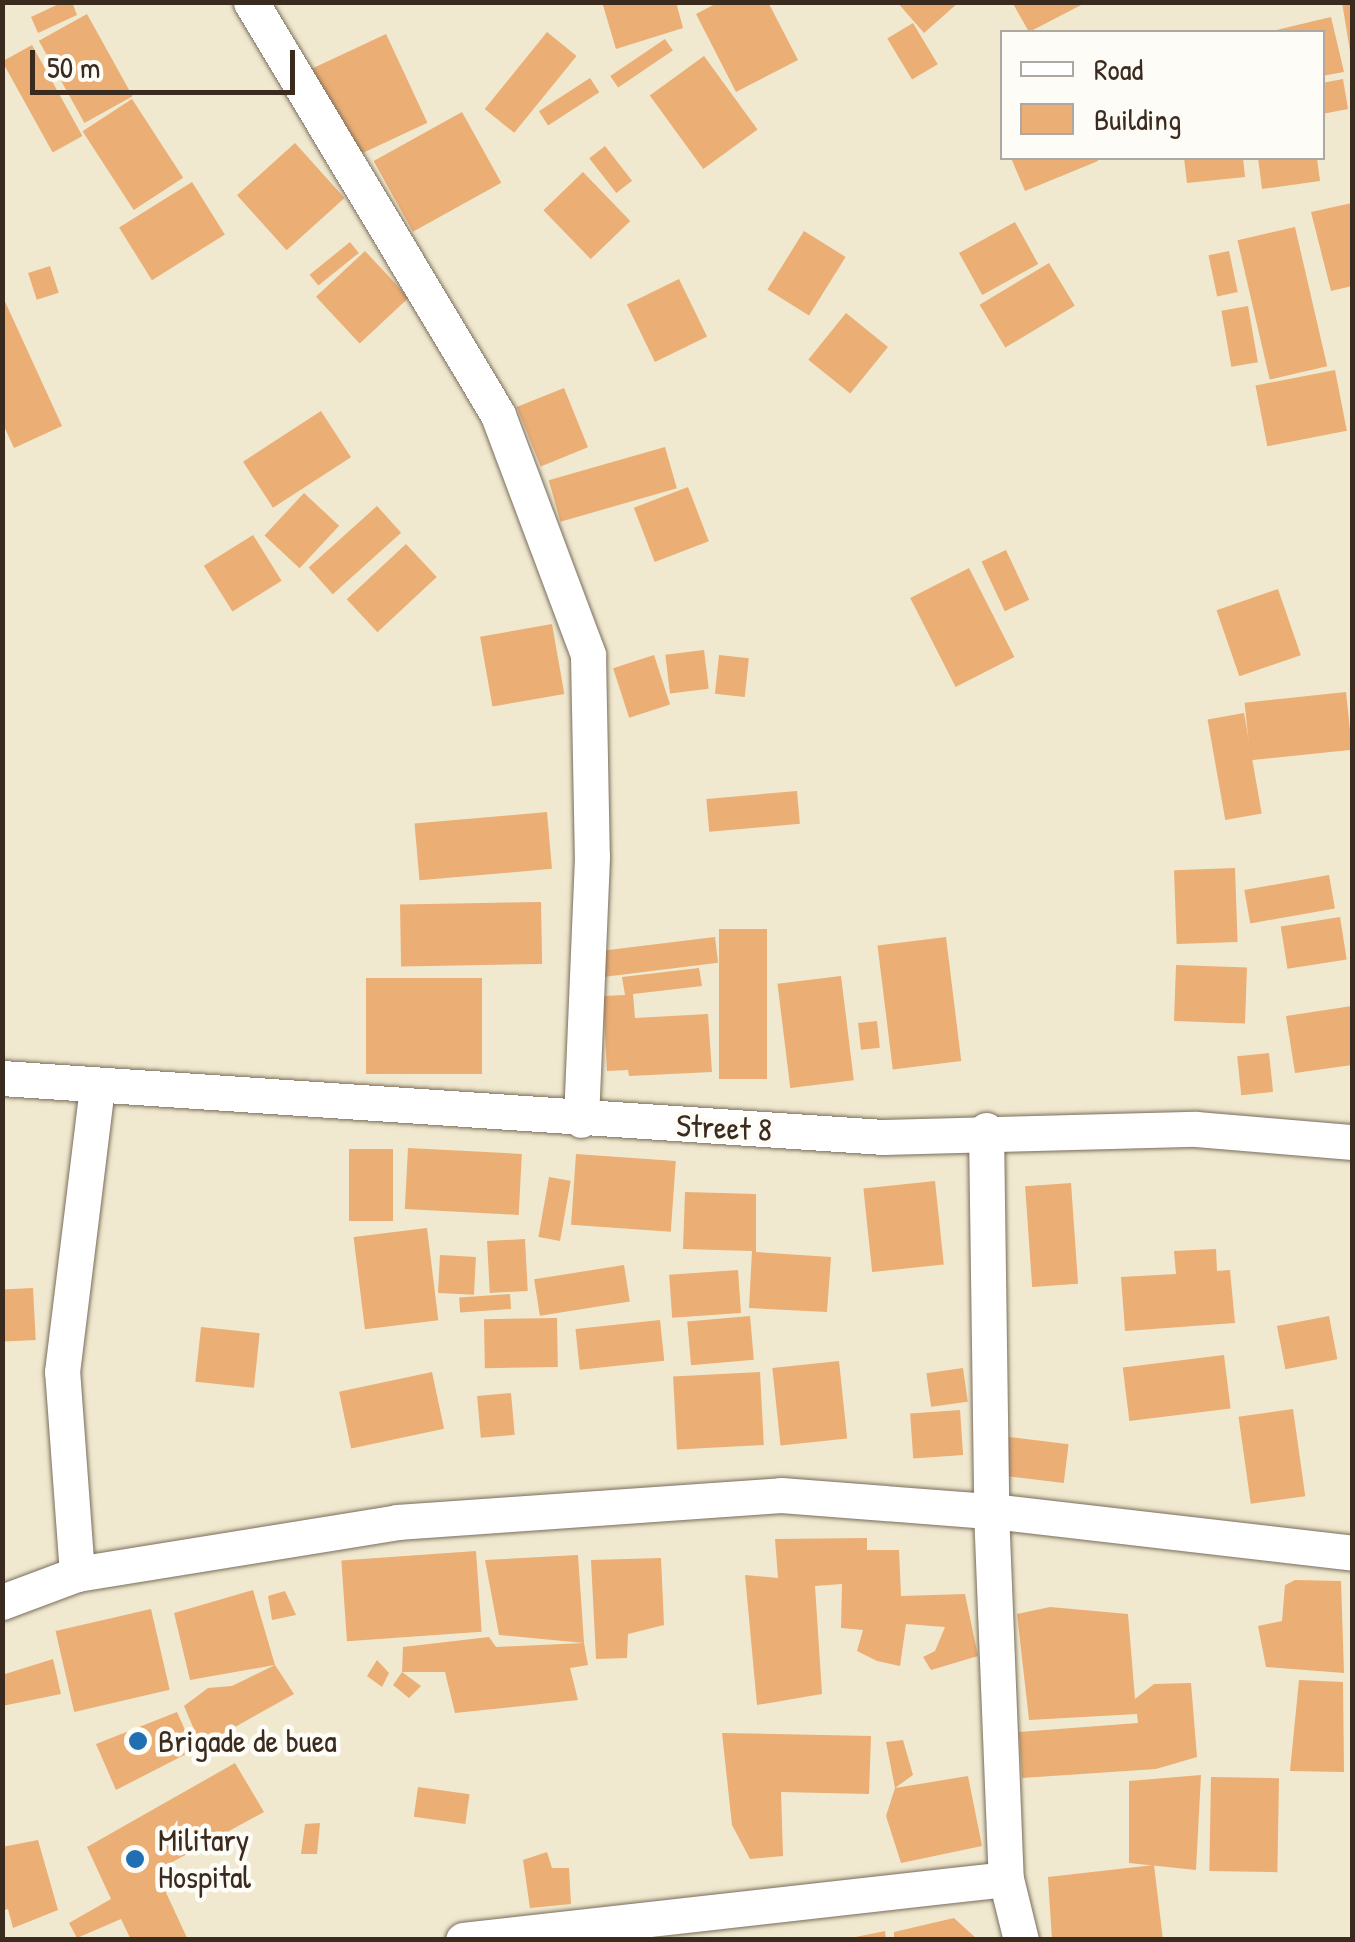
<!DOCTYPE html>
<style>
body{margin:0}
#map{position:relative;width:1355px;height:1942px;overflow:hidden;background:#f0e9cf;font-family:"Patrick Hand",sans-serif}
div>[style]{position:absolute}
.building>*{inset:0;background:#ebae75;transform-origin:0 0}
.roads{filter:drop-shadow(0 0 2px #7a6d5c) drop-shadow(0 0 2px #7a6d5c)}
.minor>*{height:35px;margin:-17.5px;padding:0 17.5px;transform-origin:17.5px;border-radius:17.5px;background:#fff}
.dots>*{width:28px;height:28px;translate:-50% -50%;box-sizing:border-box;border:5px solid #fdfcf7;border-radius:50%}
span{translate:-50% -50%;white-space:nowrap;text-align:center;line-height:1.15;-webkit-text-stroke:9px #fdfcf7;paint-order:stroke}
.street-label{font-size:32px;color:#3b2a1e}
.poi-label{font-size:32px;color:#3b2a1e}
.left{translate:0 -50%;text-align:left}
.frame{position:absolute;inset:0;border:5px solid #3b2a1e;pointer-events:none}
.legend{position:absolute;left:1000px;top:30px;width:325px;height:130px;box-sizing:border-box;background:#fdfcf7;border:2px solid #afa8a0;margin:0;padding:12px 18px;list-style:none;font-size:30px;color:#3b2a1e}
.legend li{display:flex;align-items:center;gap:20px;height:50px}
.legend b{width:50px;border:2px solid #afa8a0}
.scale{position:absolute;left:30px;top:50px;width:265px;height:45px;box-sizing:border-box;border:5px solid #3b2a1e;border-top:0;padding-left:12px;font-size:30px;line-height:35px;white-space:nowrap;color:#3b2a1e;-webkit-text-stroke:8px #fdfcf7;paint-order:stroke}
</style>
<div id="map">
<div class="building">
<div style="clip-path:polygon(63px 2px,72px 2px,77px 15px,38px 33px,31px 17px)"></div>
<div style="clip-path:polygon(602px 2px,676px 2px,683px 28px,616px 49px)"></div>
<div style="clip-path:polygon(719px 2px,768px 2px,798px 60px,736px 92px,696px 14px)"></div>
<div style="clip-path:polygon(897px 2px,959px 2px,924px 33px)"></div>
<div style="clip-path:polygon(1012px 2px,1087px 2px,1029px 32px)"></div>
<div style="clip-path:polygon(1342px 2px,1352px 2px,1352px 51px,1350px 51px)"></div>
<div style="left:87px;top:14px;width:94px;height:55px;rotate:61deg"></div>
<div style="clip-path:polygon(1331px 17px,1344px 72px,1322px 76px,1322px 32px,1268px 32px)"></div>
<div style="left:913px;top:23px;width:48px;height:30px;rotate:59deg"></div>
<div style="left:547px;top:32px;width:38px;height:99px;rotate:39deg"></div>
<div style="left:386px;top:34px;width:98px;height:82px;rotate:65deg"></div>
<div style="left:665px;top:39px;width:14px;height:66px;rotate:56deg"></div>
<div style="left:32px;top:45px;width:104px;height:34px;rotate:61deg"></div>
<div style="left:704px;top:56px;width:91px;height:67px;rotate:54deg"></div>
<div style="left:590px;top:78px;width:17px;height:61px;rotate:57deg"></div>
<div style="clip-path:polygon(1343px 79px,1348px 109px,1322px 114px,1322px 83px)"></div>
<div style="left:132px;top:99px;width:94px;height:59px;rotate:57deg"></div>
<div style="left:462px;top:112px;width:81px;height:101px;rotate:61deg"></div>
<div style="left:295px;top:143px;width:74px;height:78px;rotate:48deg"></div>
<div style="left:605px;top:146px;width:44px;height:20px;rotate:52deg"></div>
<div style="clip-path:polygon(1011px 158px,1097px 158px,1098px 161px,1025px 191px)"></div>
<div style="clip-path:polygon(1184px 158px,1243px 158px,1245px 177px,1187px 183px)"></div>
<div style="clip-path:polygon(1258px 158px,1317px 158px,1320px 181px,1262px 189px)"></div>
<div style="left:583px;top:172px;width:68px;height:55px;rotate:46deg"></div>
<div style="left:192px;top:182px;width:62px;height:86px;rotate:58deg"></div>
<div style="clip-path:polygon(1352px 203px,1352px 286px,1331px 291px,1311px 212px)"></div>
<div style="left:1015px;top:222px;width:48px;height:64px;rotate:61deg"></div>
<div style="left:1295px;top:227px;width:143px;height:59px;rotate:77deg"></div>
<div style="left:804px;top:231px;width:49px;height:69px;rotate:32deg"></div>
<div style="left:350px;top:242px;width:14px;height:52px;rotate:51deg"></div>
<div style="left:365px;top:251px;width:64px;height:67px;rotate:47deg"></div>
<div style="left:1229px;top:251px;width:42px;height:21px;rotate:78deg"></div>
<div style="left:1049px;top:263px;width:50px;height:81px;rotate:59deg"></div>
<div style="left:50px;top:266px;width:28px;height:23px;rotate:72deg"></div>
<div style="left:679px;top:279px;width:64px;height:58px;rotate:64deg"></div>
<div style="clip-path:polygon(2px 295px,62px 426px,14px 448px,2px 422px)"></div>
<div style="left:1248px;top:306px;width:57px;height:27px;rotate:80deg"></div>
<div style="left:846px;top:313px;width:54px;height:60px;rotate:39deg"></div>
<div style="left:1335px;top:370px;width:62px;height:81px;rotate:79deg"></div>
<div style="left:564px;top:388px;width:64px;height:51px;rotate:68deg"></div>
<div style="left:321px;top:411px;width:55px;height:93px;rotate:57deg"></div>
<div style="left:665px;top:447px;width:43px;height:121px;rotate:74deg"></div>
<div style="left:688px;top:487px;width:58px;height:58px;rotate:69deg"></div>
<div style="left:304px;top:493px;width:48px;height:58px;rotate:43deg"></div>
<div style="left:377px;top:506px;width:36px;height:92px;rotate:48deg"></div>
<div style="left:253px;top:535px;width:54px;height:58px;rotate:58deg"></div>
<div style="left:406px;top:544px;width:45px;height:81px;rotate:47deg"></div>
<div style="left:1006px;top:550px;width:55px;height:27px;rotate:65deg"></div>
<div style="left:969px;top:568px;width:100px;height:66px;rotate:63deg"></div>
<div style="left:1278px;top:589px;width:70px;height:65px;rotate:71deg"></div>
<div style="left:552px;top:624px;width:71px;height:73px;rotate:80deg"></div>
<div style="left:704px;top:650px;width:39px;height:39px;rotate:83deg"></div>
<div style="left:654px;top:655px;width:52px;height:43px;rotate:72deg"></div>
<div style="left:719px;top:655px;width:30px;height:39px;rotate:6deg"></div>
<div style="left:1346px;top:692px;width:58px;height:102px;rotate:84deg"></div>
<div style="left:1244px;top:713px;width:102px;height:37px;rotate:80deg"></div>
<div style="left:797px;top:791px;width:33px;height:91px;rotate:85deg"></div>
<div style="left:547px;top:812px;width:57px;height:133px;rotate:85deg"></div>
<div style="left:1235px;top:868px;width:74px;height:61px;rotate:88deg"></div>
<div style="left:1329px;top:875px;width:34px;height:86px;rotate:80deg"></div>
<div style="left:541px;top:902px;width:62px;height:141px;rotate:89deg"></div>
<div style="left:1340px;top:917px;width:43px;height:60px;rotate:81deg"></div>
<div style="left:719px;top:929px;width:48px;height:150px"></div>
<div style="left:715px;top:937px;width:26px;height:122px;rotate:83deg"></div>
<div style="left:946px;top:937px;width:125px;height:69px;rotate:83deg"></div>
<div style="left:1176px;top:965px;width:71px;height:56px;rotate:2deg"></div>
<div style="clip-path:polygon(699px 968px,702px 986px,633px 994px,635px 1018px,708px 1014px,712px 1072px,629px 1076px,628px 1070px,607px 1071px,603px 996px,625px 995px,622px 977px)"></div>
<div style="left:841px;top:976px;width:105px;height:64px;rotate:83deg"></div>
<div style="left:366px;top:978px;width:116px;height:96px"></div>
<div style="clip-path:polygon(1352px 1006px,1352px 1065px,1295px 1073px,1286px 1016px)"></div>
<div style="left:877px;top:1021px;width:27px;height:19px;rotate:84deg"></div>
<div style="left:1269px;top:1053px;width:39px;height:32px;rotate:84deg"></div>
<div style="left:408px;top:1148px;width:114px;height:61px;rotate:3deg"></div>
<div style="left:349px;top:1149px;width:44px;height:72px"></div>
<div style="left:576px;top:1154px;width:100px;height:71px;rotate:4deg"></div>
<div style="left:549px;top:1177px;width:22px;height:61px;rotate:10deg"></div>
<div style="left:935px;top:1181px;width:84px;height:72px;rotate:84deg"></div>
<div style="left:1071px;top:1183px;width:101px;height:46px;rotate:86deg"></div>
<div style="clip-path:polygon(685px 1192px,756px 1194px,756px 1252px,831px 1257px,827px 1312px,749px 1308px,752px 1251px,683px 1249px)"></div>
<div style="left:427px;top:1228px;width:93px;height:74px;rotate:83deg"></div>
<div style="left:525px;top:1239px;width:52px;height:38px;rotate:87deg"></div>
<div style="clip-path:polygon(1216px 1249px,1217px 1271px,1230px 1270px,1235px 1323px,1125px 1331px,1121px 1277px,1176px 1274px,1174px 1251px)"></div>
<div style="left:440px;top:1255px;width:36px;height:38px;rotate:3deg"></div>
<div style="left:624px;top:1265px;width:37px;height:91px;rotate:81deg"></div>
<div style="left:738px;top:1270px;width:43px;height:69px;rotate:86deg"></div>
<div style="left:33px;top:1288px;width:52px;height:31px;rotate:87deg"></div>
<div style="left:510px;top:1294px;width:15px;height:51px;rotate:86deg"></div>
<div style="left:750px;top:1316px;width:44px;height:63px;rotate:85deg"></div>
<div style="left:1329px;top:1316px;width:44px;height:53px;rotate:79deg"></div>
<div style="left:557px;top:1318px;width:49px;height:73px;rotate:89deg"></div>
<div style="left:660px;top:1320px;width:41px;height:85px;rotate:84deg"></div>
<div style="left:201px;top:1327px;width:59px;height:55px;rotate:6deg"></div>
<div style="left:1224px;top:1355px;width:54px;height:102px;rotate:83deg"></div>
<div style="left:839px;top:1361px;width:78px;height:67px;rotate:84deg"></div>
<div style="left:963px;top:1368px;width:34px;height:37px;rotate:82deg"></div>
<div style="left:432px;top:1372px;width:58px;height:95px;rotate:78deg"></div>
<div style="left:760px;top:1372px;width:73px;height:87px;rotate:87deg"></div>
<div style="left:511px;top:1393px;width:42px;height:34px;rotate:85deg"></div>
<div style="left:1293px;top:1409px;width:88px;height:55px;rotate:82deg"></div>
<div style="left:960px;top:1410px;width:45px;height:50px;rotate:86deg"></div>
<div style="left:1009px;top:1437px;width:60px;height:39px;rotate:7deg"></div>
<div style="clip-path:polygon(867px 1538px,867px 1550px,899px 1550px,901px 1596px,965px 1594px,978px 1656px,931px 1670px,923px 1657px,935px 1651px,945px 1627px,906px 1624px,900px 1666px,877px 1661px,857px 1651px,863px 1630px,841px 1628px,842px 1584px,815px 1586px,822px 1694px,757px 1705px,745px 1575px,778px 1578px,775px 1539px)"></div>
<div style="left:476px;top:1551px;width:81px;height:135px;rotate:86deg"></div>
<div style="clip-path:polygon(578px 1555px,584px 1643px,499px 1635px,485px 1560px)"></div>
<div style="clip-path:polygon(661px 1558px,664px 1625px,628px 1634px,627px 1658px,596px 1659px,591px 1560px)"></div>
<div style="clip-path:polygon(1295px 1580px,1341px 1581px,1344px 1673px,1266px 1667px,1258px 1626px,1282px 1621px,1285px 1585px)"></div>
<div style="clip-path:polygon(253px 1590px,275px 1665px,294px 1694px,201px 1746px,184px 1706px,208px 1688px,232px 1686px,275px 1665px,190px 1680px,174px 1613px)"></div>
<div style="clip-path:polygon(285px 1591px,296px 1615px,272px 1620px,268px 1596px)"></div>
<div style="clip-path:polygon(1050px 1607px,1128px 1614px,1135px 1699px,1154px 1684px,1191px 1683px,1197px 1757px,1156px 1769px,1022px 1778px,1019px 1732px,1138px 1723px,1137px 1714px,1029px 1720px,1017px 1614px)"></div>
<div style="left:151px;top:1609px;width:83px;height:98px;rotate:77deg"></div>
<div style="clip-path:polygon(489px 1637px,496px 1647px,584px 1643px,588px 1665px,570px 1668px,578px 1700px,455px 1713px,445px 1672px,402px 1672px,421px 1686px,409px 1698px,393px 1685px,402px 1672px,403px 1647px)"></div>
<div style="clip-path:polygon(53px 1659px,61px 1694px,2px 1706px,2px 1675px)"></div>
<div style="clip-path:polygon(377px 1660px,389px 1673px,382px 1687px,367px 1676px)"></div>
<div style="clip-path:polygon(1299px 1680px,1343px 1682px,1344px 1772px,1290px 1771px)"></div>
<div style="clip-path:polygon(177px 1712px,194px 1750px,116px 1790px,96px 1744px)"></div>
<div style="clip-path:polygon(722px 1733px,871px 1736px,869px 1794px,781px 1792px,783px 1856px,750px 1859px,732px 1825px)"></div>
<div style="clip-path:polygon(903px 1740px,913px 1775px,895px 1788px,968px 1776px,982px 1846px,901px 1863px,886px 1816px,895px 1788px,886px 1742px)"></div>
<div style="clip-path:polygon(235px 1763px,264px 1812px,156px 1871px,188px 1940px,131px 1940px,121px 1919px,77px 1938px,69px 1923px,111px 1899px,87px 1847px)"></div>
<div style="clip-path:polygon(1201px 1775px,1196px 1870px,1129px 1863px,1129px 1781px)"></div>
<div style="left:1211px;top:1777px;width:68px;height:94px;rotate:1deg"></div>
<div style="left:418px;top:1787px;width:52px;height:30px;rotate:8deg"></div>
<div style="clip-path:polygon(320px 1823px,317px 1854px,301px 1854px,305px 1824px)"></div>
<div style="clip-path:polygon(38px 1840px,58px 1910px,13px 1928px,8px 1909px,2px 1911px,2px 1847px)"></div>
<div style="clip-path:polygon(547px 1852px,552px 1868px,569px 1868px,571px 1904px,530px 1908px,523px 1860px)"></div>
<div style="clip-path:polygon(1154px 1865px,1163px 1940px,1052px 1940px,1048px 1877px)"></div>
<div style="clip-path:polygon(954px 1918px,978px 1940px,894px 1940px,894px 1932px)"></div>
<div style="clip-path:polygon(885px 1931px,886px 1940px,851px 1940px,851px 1938px)"></div>
</div>
<div class="roads">
<div class="minor">
<div style="left:251px;top:2px;width:481px;rotate:59.1deg"></div>
<div style="left:498px;top:415px;width:256px;rotate:69.4deg"></div>
<div style="left:588px;top:655px;width:202px;rotate:88.9deg"></div>
<div style="left:592px;top:857px;width:263px;rotate:92.4deg"></div>
<div style="left:2px;top:1078px;width:883px;rotate:3.83deg"></div>
<div style="left:883px;top:1137px;width:313px;rotate:-1.5deg"></div>
<div style="left:1196px;top:1129px;width:157px;rotate:4.8deg"></div>
<div style="left:986px;top:1130px;width:381px;rotate:89.2deg"></div>
<div style="left:991px;top:1511px;width:368px;rotate:87.7deg"></div>
<div style="left:1006px;top:1879px;width:63px;rotate:76.2deg"></div>
<div style="left:77px;top:1574px;width:203px;rotate:-94.2deg"></div>
<div style="left:62px;top:1372px;width:289px;rotate:-83deg"></div>
<div style="left:2px;top:1602px;width:80px;rotate:-20.5deg"></div>
<div style="left:77px;top:1574px;width:324px;rotate:-9.2deg"></div>
<div style="left:397px;top:1522px;width:385px;rotate:-4deg"></div>
<div style="left:781px;top:1495px;width:211px;rotate:4.4deg"></div>
<div style="left:991px;top:1511px;width:363px;rotate:6.6deg"></div>
<div style="left:463px;top:1940px;width:546px;rotate:-6.41deg"></div>
</div>
</div>
<div class="dots">
<div style="left:138px;top:1741px;background:#1f6fb2"></div>
<div style="left:135px;top:1859px;background:#1f6fb2"></div>
</div>
<div class="street-label">
<span style="left:724px;top:1128px;rotate:3deg">Street 8</span>
</div>
<div class="poi-label">
<span class="left" style="left:158px;top:1741px">Brigade de buea</span>
<span class="left" style="left:158px;top:1859px">Military<br>Hospital</span>
</div>
<div class="frame"></div>
<ul class="legend">
<li><b style="height:12px;background:#fff"></b>Road</li>
<li><b style="height:28px;background:#ebae75"></b>Building</li>
</ul>
<div class="scale">50 m</div>
</div>
